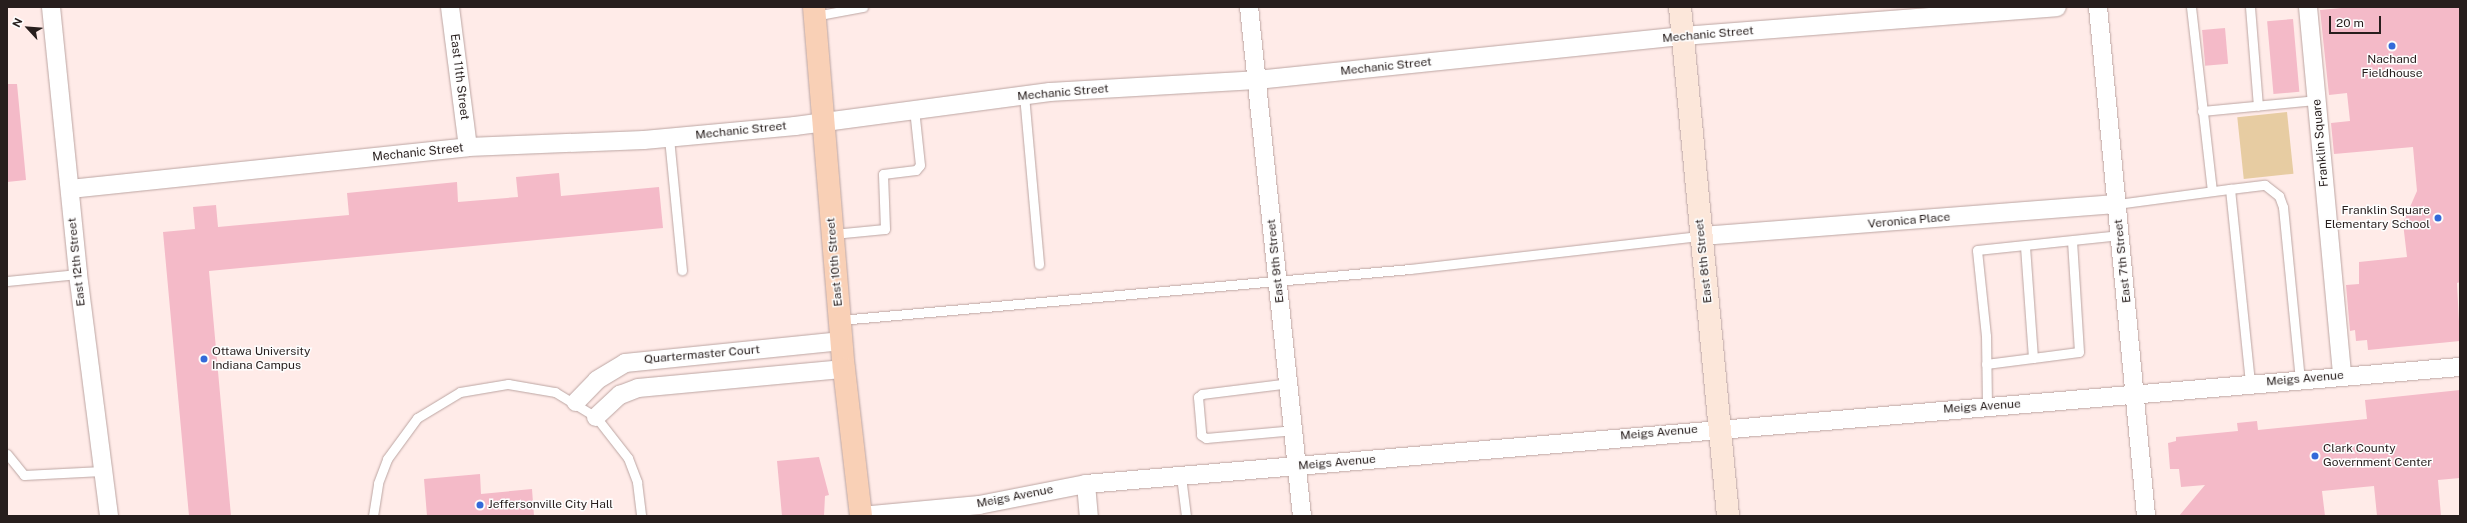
<!DOCTYPE html>
<style>
body{margin:0}
#map{position:relative;width:2467px;height:523px;overflow:hidden;background:#ffebe8;font-family:"Public Sans",sans-serif}
div>[style]{position:absolute}
.green>*{inset:0;background:#e7cca2;transform-origin:0 0}
.building>*{inset:0;background:#f4bac8;transform-origin:0 0}
.roads{filter:drop-shadow(0 0 1px #bca5a2) drop-shadow(0 0 1px #bca5a2)}
.service>*{height:9px;margin:-4.5px;padding:0 4.5px;transform-origin:4.5px;border-radius:4.5px;background:#fff}
.minor>*{height:18px;margin:-9px;padding:0 9px;transform-origin:9px;border-radius:9px;background:#fff}
.secondary>*{height:22px;margin:-11px;padding:0 11px;transform-origin:11px;border-radius:11px;background:#fce7da}
.primary>*{height:22px;margin:-11px;padding:0 11px;transform-origin:11px;border-radius:11px;background:#f9d0b6}
.dots>*{width:11px;height:11px;translate:-50% -50%;box-sizing:border-box;border:2px solid #fdfdfd;border-radius:50%}
span{translate:-50% -50%;white-space:nowrap;text-align:center;line-height:1.15;-webkit-text-stroke:3px #fdfdfd;paint-order:stroke}
.street-label{font-size:12px;color:#271e1d}
.poi-label{font-size:12px;color:#271e1d}
.right{translate:-100% -50%;text-align:right}
.left{translate:0 -50%;text-align:left}
.frame{position:absolute;inset:0;border:8px solid #271e1d;pointer-events:none}
.north{position:absolute;left:8px;top:8px;width:40px;height:40px;-webkit-text-stroke:3px #fdfdfd;paint-order:stroke;rotate:296deg;font-size:11px;font-weight:700;line-height:16px;text-align:center;color:#271e1d}
.north::after{content:'';display:block;margin:auto;width:14px;height:18px;background:#271e1d;clip-path:polygon(50% 0,100% 100%,50% 72%,0 100%)}
.scale{position:absolute;left:2329px;top:16px;width:52px;height:18px;box-sizing:border-box;border:2px solid #271e1d;border-top:0;padding-left:5px;font-size:12px;line-height:14px;white-space:nowrap;color:#271e1d;-webkit-text-stroke:3px #fdfdfd;paint-order:stroke}
</style>
<div id="map">
<div class="green">
<div style="left:2287px;top:112px;width:62px;height:50px;rotate:84deg"></div>
</div>
<div class="building">
<div style="clip-path:polygon(2352px 7px,2460px 7px,2460px 282px,2457px 283px,2460px 341px,2368px 350px,2367px 340px,2356px 341px,2355px 330px,2350px 331px,2346px 285px,2359px 284px,2359px 262px,2407px 257px,2403px 223px,2417px 191px,2413px 147px,2334px 154px,2331px 123px,2350px 121px,2347px 93px,2329px 95px,2320px 10px)"></div>
<div style="left:2293px;top:19px;width:73px;height:26px;rotate:85deg"></div>
<div style="left:2225px;top:28px;width:36px;height:23px;rotate:85deg"></div>
<div style="clip-path:polygon(7px 84px,17px 84px,26px 180px,7px 182px)"></div>
<div style="clip-path:polygon(559px 173px,561px 196px,659px 187px,663px 228px,209px 271px,231px 516px,189px 516px,163px 232px,195px 229px,193px 207px,216px 205px,218px 227px,349px 215px,347px 193px,457px 182px,458px 202px,518px 197px,516px 177px)"></div>
<div style="clip-path:polygon(2460px 390px,2460px 478px,2438px 480px,2441px 516px,2377px 516px,2374px 486px,2322px 491px,2325px 516px,2179px 516px,2205px 485px,2181px 487px,2179px 469px,2170px 469px,2168px 443px,2176px 441px,2176px 437px,2238px 431px,2237px 423px,2257px 421px,2258px 430px,2367px 419px,2365px 400px)"></div>
<div style="clip-path:polygon(819px 457px,829px 495px,825px 496px,824px 516px,782px 516px,777px 461px)"></div>
<div style="clip-path:polygon(480px 474px,481px 494px,532px 489px,534px 516px,427px 516px,424px 479px)"></div>
</div>
<div class="roads">
<div class="service">
<div style="left:2191px;top:7px;width:185px;rotate:83.5deg"></div>
<div style="left:2250px;top:7px;width:99px;rotate:85.4deg"></div>
<div style="left:814px;top:16px;width:50px;rotate:-10.4deg"></div>
<div style="left:1024px;top:95px;width:170px;rotate:84.9deg"></div>
<div style="left:2202px;top:111px;width:116px;rotate:-5.5deg"></div>
<div style="left:669px;top:138px;width:133px;rotate:84.4deg"></div>
<div style="left:2230px;top:189px;width:35px;rotate:-7deg"></div>
<div style="left:2265px;top:185px;width:18px;rotate:38deg"></div>
<div style="left:2279px;top:196px;width:12px;rotate:70deg"></div>
<div style="left:2283px;top:207px;width:173px;rotate:84.4deg"></div>
<div style="left:2117px;top:204px;width:114px;rotate:-7.6deg"></div>
<div style="left:2230px;top:189px;width:196px;rotate:84.1deg"></div>
<div style="left:833px;top:234px;width:52px;rotate:-5.5deg"></div>
<div style="left:885px;top:229px;width:55px;rotate:-92.1deg"></div>
<div style="left:883px;top:174px;width:33px;rotate:-7deg"></div>
<div style="left:916px;top:170px;width:6px;rotate:-51deg"></div>
<div style="left:920px;top:165px;width:56px;rotate:-96.1deg"></div>
<div style="left:7px;top:281px;width:71px;rotate:-5.6deg"></div>
<div style="left:840px;top:320px;width:572px;rotate:-5.11deg"></div>
<div style="left:1410px;top:269px;width:293px;rotate:-6.5deg"></div>
<div style="left:2033px;top:358px;width:46px;rotate:-7.4deg"></div>
<div style="left:2079px;top:352px;width:111px;rotate:-93.6deg"></div>
<div style="left:1986px;top:364px;width:47px;rotate:-7.3deg"></div>
<div style="left:2033px;top:358px;width:112px;rotate:-94.1deg"></div>
<div style="left:1290px;top:383px;width:89px;rotate:172.9deg"></div>
<div style="left:1202px;top:394px;width:5px;rotate:143deg"></div>
<div style="left:1198px;top:397px;width:38px;rotate:85deg"></div>
<div style="left:1201px;top:435px;width:6px;rotate:31deg"></div>
<div style="left:1206px;top:438px;width:89px;rotate:-5.1deg"></div>
<div style="left:1987px;top:406px;width:70px;rotate:-90.8deg"></div>
<div style="left:1986px;top:336px;width:86px;rotate:-96deg"></div>
<div style="left:1977px;top:250px;width:144px;rotate:-6deg"></div>
<div style="left:7px;top:454px;width:27px;rotate:51deg"></div>
<div style="left:24px;top:475px;width:78px;rotate:-2.9deg"></div>
<div style="left:1181px;top:476px;width:40px;rotate:82.9deg"></div>
<div style="left:373px;top:516px;width:33px;rotate:-81deg"></div>
<div style="left:378px;top:483px;width:26px;rotate:-69deg"></div>
<div style="left:387px;top:459px;width:51px;rotate:-53.8deg"></div>
<div style="left:417px;top:418px;width:50px;rotate:-31.2deg"></div>
<div style="left:460px;top:392px;width:49px;rotate:-9.5deg"></div>
<div style="left:508px;top:384px;width:48px;rotate:9.7deg"></div>
<div style="left:555px;top:392px;width:48px;rotate:31.4deg"></div>
<div style="left:596px;top:417px;width:52px;rotate:52deg"></div>
<div style="left:628px;top:458px;width:26px;rotate:69deg"></div>
<div style="left:637px;top:482px;width:34px;rotate:83deg"></div>
</div>
<div class="minor">
<div style="left:51px;top:7px;width:268px;rotate:84.2deg"></div>
<div style="left:78px;top:274px;width:244px;rotate:82.7deg"></div>
<div style="left:450px;top:7px;width:141px;rotate:82.7deg"></div>
<div style="left:1249px;top:7px;width:512px;rotate:84.06deg"></div>
<div style="left:2098px;top:7px;width:511px;rotate:84.61deg"></div>
<div style="left:2308px;top:7px;width:371px;rotate:84.7deg"></div>
<div style="left:70px;top:189px;width:400px;rotate:-6deg"></div>
<div style="left:468px;top:147px;width:176px;rotate:-2.3deg"></div>
<div style="left:644px;top:140px;width:152px;rotate:-5.3deg"></div>
<div style="left:795px;top:126px;width:257px;rotate:-7.6deg"></div>
<div style="left:1050px;top:92px;width:206px;rotate:-3.3deg"></div>
<div style="left:1256px;top:80px;width:428px;rotate:-5.9deg"></div>
<div style="left:1682px;top:36px;width:376px;rotate:-4.4deg"></div>
<div style="left:1701px;top:236px;width:417px;rotate:-4.4deg"></div>
<div style="left:576px;top:402px;width:30px;rotate:-46deg"></div>
<div style="left:597px;top:380px;width:33px;rotate:-31deg"></div>
<div style="left:625px;top:363px;width:218px;rotate:-5.8deg"></div>
<div style="left:596px;top:417px;width:33px;rotate:-43deg"></div>
<div style="left:620px;top:395px;width:19px;rotate:-21deg"></div>
<div style="left:638px;top:388px;width:207px;rotate:-5.3deg"></div>
<div style="left:1086px;top:484px;width:32px;rotate:85deg"></div>
<div style="left:861px;top:516px;width:119px;rotate:-5.3deg"></div>
<div style="left:979px;top:505px;width:109px;rotate:-11.1deg"></div>
<div style="left:1086px;top:484px;width:1379px;rotate:-4.87deg"></div>
</div>
<div class="secondary">
<div style="left:1680px;top:7px;width:511px;rotate:84.61deg"></div>
</div>
<div class="primary">
<div style="left:814px;top:7px;width:363px;rotate:85.3deg"></div>
<div style="left:844px;top:369px;width:148px;rotate:83.4deg"></div>
</div>
</div>
<div class="dots">
<div style="left:2392px;top:46px;background:#336ad9"></div>
<div style="left:2438px;top:218px;background:#336ad9"></div>
<div style="left:204px;top:359px;background:#336ad9"></div>
<div style="left:2315px;top:456px;background:#336ad9"></div>
<div style="left:480px;top:505px;background:#336ad9"></div>
</div>
<div class="street-label">
<span style="left:1708px;top:35px;rotate:-5deg">Mechanic Street</span>
<span style="left:1386px;top:67px;rotate:-6deg">Mechanic Street</span>
<span style="left:459px;top:77px;rotate:83deg">East 11th Street</span>
<span style="left:1063px;top:93px;rotate:-5deg">Mechanic Street</span>
<span style="left:741px;top:131px;rotate:-6deg">Mechanic Street</span>
<span style="left:2321px;top:143px;rotate:-95deg">Franklin Square</span>
<span style="left:418px;top:153px;rotate:-6deg">Mechanic Street</span>
<span style="left:1909px;top:221px;rotate:-5deg">Veronica Place</span>
<span style="left:1276px;top:261px;rotate:-96deg">East 9th Street</span>
<span style="left:1704px;top:261px;rotate:-96deg">East 8th Street</span>
<span style="left:2123px;top:261px;rotate:-96deg">East 7th Street</span>
<span style="left:77px;top:262px;rotate:-96deg">East 12th Street</span>
<span style="left:835px;top:262px;rotate:-95deg">East 10th Street</span>
<span style="left:702px;top:355px;rotate:-5deg">Quartermaster Court</span>
<span style="left:2305px;top:379px;rotate:-5deg">Meigs Avenue</span>
<span style="left:1982px;top:407px;rotate:-4deg">Meigs Avenue</span>
<span style="left:1659px;top:433px;rotate:-5deg">Meigs Avenue</span>
<span style="left:1337px;top:463px;rotate:-5deg">Meigs Avenue</span>
<span style="left:1015px;top:497px;rotate:-11deg">Meigs Avenue</span>
</div>
<div class="poi-label">
<span style="left:2392px;top:67px">Nachand<br>Fieldhouse</span>
<span class="right" style="left:2430px;top:218px">Franklin Square<br>Elementary School</span>
<span class="left" style="left:212px;top:359px">Ottawa University<br>Indiana Campus</span>
<span class="left" style="left:2323px;top:456px">Clark County<br>Government Center</span>
<span class="left" style="left:488px;top:505px">Jeffersonville City Hall</span>
</div>
<div class="frame"></div>
<div class="north">N</div>
<div class="scale">20 m</div>
</div>
